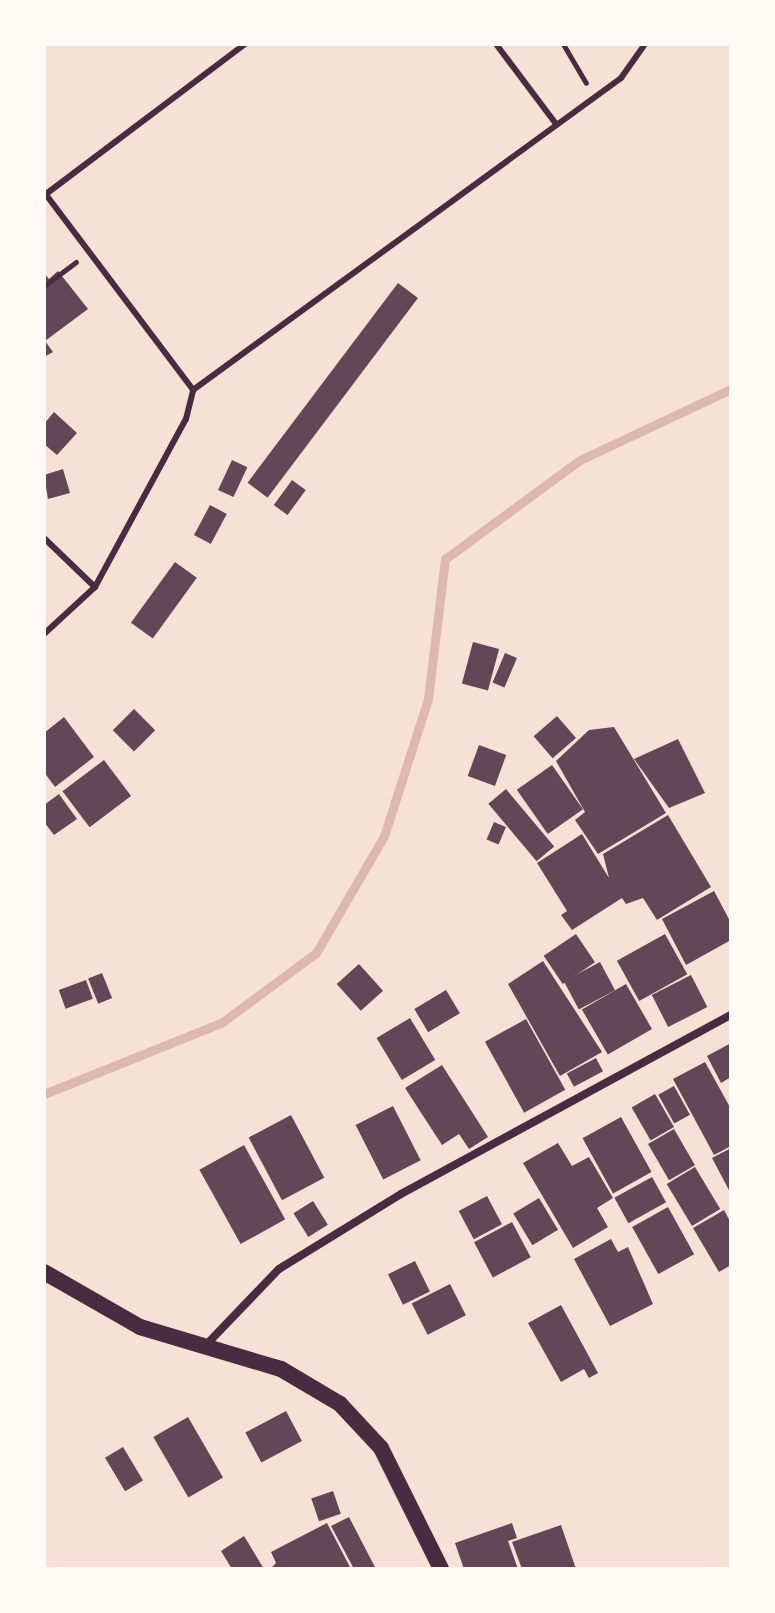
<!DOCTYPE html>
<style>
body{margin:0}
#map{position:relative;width:775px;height:1613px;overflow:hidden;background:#f7e1d7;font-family:"Zilla Slab",serif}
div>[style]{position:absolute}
.stream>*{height:9px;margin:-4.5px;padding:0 4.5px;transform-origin:4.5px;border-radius:4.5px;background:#dcb8b0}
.building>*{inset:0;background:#644757;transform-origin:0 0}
.path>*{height:5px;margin:-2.5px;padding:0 2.5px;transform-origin:2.5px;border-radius:2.5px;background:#4a2c40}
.service>*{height:6px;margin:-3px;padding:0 3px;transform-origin:3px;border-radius:3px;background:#4a2c40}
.minor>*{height:8px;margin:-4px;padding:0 4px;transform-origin:4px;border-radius:4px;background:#4a2c40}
.secondary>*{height:16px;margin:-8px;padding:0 8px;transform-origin:8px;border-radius:8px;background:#4a2c40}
span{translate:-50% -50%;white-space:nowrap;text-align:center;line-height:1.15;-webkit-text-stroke:6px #fffaf5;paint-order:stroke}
.frame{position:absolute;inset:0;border:46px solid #fffaf5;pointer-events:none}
</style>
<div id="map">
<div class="stream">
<div style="left:44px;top:1094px;width:191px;rotate:-21.9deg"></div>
<div style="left:221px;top:1023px;width:118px;rotate:-36.4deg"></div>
<div style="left:316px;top:953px;width:135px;rotate:-59.8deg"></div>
<div style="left:384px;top:836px;width:144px;rotate:-72.2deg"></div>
<div style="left:428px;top:699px;width:141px;rotate:-83.1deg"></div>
<div style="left:445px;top:559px;width:167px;rotate:-36.3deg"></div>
<div style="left:580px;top:460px;width:167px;rotate:-25.2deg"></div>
</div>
<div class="building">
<div style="clip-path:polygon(58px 271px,88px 309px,45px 341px,53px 352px,44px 357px,44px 273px,49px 279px)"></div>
<div style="left:398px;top:283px;width:25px;height:250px;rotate:37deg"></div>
<div style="clip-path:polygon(54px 412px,77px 433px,57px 455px,44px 444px,44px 424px)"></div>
<div style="left:232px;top:460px;width:17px;height:33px;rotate:25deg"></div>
<div style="clip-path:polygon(63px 469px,70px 493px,48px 499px,44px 475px)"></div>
<div style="left:292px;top:480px;width:17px;height:31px;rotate:36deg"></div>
<div style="left:210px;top:505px;width:19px;height:34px;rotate:28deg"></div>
<div style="left:175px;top:562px;width:27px;height:75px;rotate:36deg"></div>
<div style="left:473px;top:642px;width:27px;height:43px;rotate:15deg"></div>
<div style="left:505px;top:653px;width:13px;height:32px;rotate:23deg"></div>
<div style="left:134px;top:709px;width:30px;height:30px;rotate:45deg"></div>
<div style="left:557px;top:716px;width:29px;height:31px;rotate:49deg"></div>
<div style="clip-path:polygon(64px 717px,94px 757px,55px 787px,44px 772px,44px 733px)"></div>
<div style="clip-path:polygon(614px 727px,666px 813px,598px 854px,575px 820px,585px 812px,556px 761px,589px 730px)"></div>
<div style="clip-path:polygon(678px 739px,705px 793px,669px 808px,634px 759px)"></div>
<div style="left:479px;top:745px;width:29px;height:33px;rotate:20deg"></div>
<div style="left:104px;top:760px;width:45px;height:52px;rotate:53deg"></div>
<div style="left:552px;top:765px;width:54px;height:43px;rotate:55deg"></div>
<div style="left:506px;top:789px;width:75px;height:23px;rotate:50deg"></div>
<div style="clip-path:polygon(59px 794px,77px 819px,54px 835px,44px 822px,44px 805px)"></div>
<div style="clip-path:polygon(668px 815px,711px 887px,657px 920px,643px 898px,626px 904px,622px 898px,572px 930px,561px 915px,567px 911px,537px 863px,582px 834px,609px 878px,603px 854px)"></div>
<div style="left:494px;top:822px;width:13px;height:19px;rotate:23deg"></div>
<div style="clip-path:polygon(714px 891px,731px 923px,731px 940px,686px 965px,662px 919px)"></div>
<div style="left:576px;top:934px;width:34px;height:39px;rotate:56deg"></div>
<div style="left:665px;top:934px;width:46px;height:55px;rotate:61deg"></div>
<div style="clip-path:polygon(543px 961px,602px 1052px,560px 1076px,508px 984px)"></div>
<div style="left:600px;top:962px;width:32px;height:41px;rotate:62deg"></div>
<div style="left:359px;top:964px;width:36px;height:30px;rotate:48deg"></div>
<div style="left:102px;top:973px;width:27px;height:15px;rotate:68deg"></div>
<div style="left:691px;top:975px;width:36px;height:44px;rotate:63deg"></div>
<div style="left:86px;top:980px;width:20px;height:29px;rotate:70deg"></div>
<div style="left:626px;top:984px;width:52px;height:51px;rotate:60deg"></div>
<div style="left:446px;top:990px;width:27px;height:37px;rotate:59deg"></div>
<div style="left:410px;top:1018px;width:49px;height:39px;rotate:59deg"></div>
<div style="left:526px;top:1019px;width:81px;height:47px;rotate:61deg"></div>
<div style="clip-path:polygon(731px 1043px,731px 1077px,721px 1083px,707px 1056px)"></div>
<div style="left:596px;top:1058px;width:15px;height:33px;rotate:62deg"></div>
<div style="clip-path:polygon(705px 1062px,731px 1109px,731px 1146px,714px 1155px,673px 1079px)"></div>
<div style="clip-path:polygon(442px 1065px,488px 1137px,469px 1149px,459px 1134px,442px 1145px,405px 1088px)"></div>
<div style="left:674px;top:1086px;width:33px;height:18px;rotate:61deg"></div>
<div style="left:655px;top:1094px;width:38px;height:27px;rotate:60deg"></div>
<div style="left:393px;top:1106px;width:61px;height:42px;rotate:63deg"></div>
<div style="left:291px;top:1115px;width:71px;height:48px;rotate:62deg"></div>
<div style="left:621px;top:1117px;width:63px;height:44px;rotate:61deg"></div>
<div style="left:674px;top:1129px;width:42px;height:30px;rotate:60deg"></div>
<div style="clip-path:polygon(558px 1143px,572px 1166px,589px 1157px,613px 1198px,597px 1208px,608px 1227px,573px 1248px,523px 1163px)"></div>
<div style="left:244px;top:1145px;width:85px;height:51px;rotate:61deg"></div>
<div style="clip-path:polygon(731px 1148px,731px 1194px,712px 1158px)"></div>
<div style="left:695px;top:1167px;width:49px;height:33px;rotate:59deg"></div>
<div style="left:652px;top:1177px;width:29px;height:43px;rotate:61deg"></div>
<div style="left:487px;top:1196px;width:32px;height:32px;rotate:62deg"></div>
<div style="left:539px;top:1198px;width:37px;height:30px;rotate:59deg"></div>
<div style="left:313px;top:1201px;width:28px;height:23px;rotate:58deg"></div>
<div style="left:668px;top:1207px;width:54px;height:41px;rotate:61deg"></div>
<div style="clip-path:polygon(724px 1210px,731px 1223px,731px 1265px,719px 1272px,693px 1228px)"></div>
<div style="left:512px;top:1222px;width:40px;height:43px;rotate:62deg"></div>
<div style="clip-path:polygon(611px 1239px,618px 1252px,628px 1247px,653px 1304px,610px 1326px,574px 1259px)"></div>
<div style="left:415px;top:1261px;width:34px;height:30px;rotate:64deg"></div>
<div style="left:450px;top:1284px;width:35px;height:43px;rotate:63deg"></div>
<div style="clip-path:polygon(561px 1305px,598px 1373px,589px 1378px,584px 1369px,561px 1382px,528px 1323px)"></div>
<div style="left:286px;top:1411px;width:34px;height:46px;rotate:62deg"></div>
<div style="left:188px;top:1417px;width:70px;height:40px;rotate:60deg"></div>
<div style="left:123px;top:1447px;width:39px;height:21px;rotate:59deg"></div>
<div style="left:333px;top:1491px;width:24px;height:23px;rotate:71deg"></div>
<div style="clip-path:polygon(349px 1517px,376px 1569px,354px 1569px,331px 1526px)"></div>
<div style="clip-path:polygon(327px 1523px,351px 1569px,270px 1569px,276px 1563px,271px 1552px)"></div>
<div style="clip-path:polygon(512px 1523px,517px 1538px,508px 1541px,518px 1569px,464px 1569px,455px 1543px)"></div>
<div style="clip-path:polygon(561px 1525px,576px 1569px,522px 1569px,512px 1542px)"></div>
<div style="clip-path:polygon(244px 1536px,264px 1569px,232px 1569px,221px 1551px)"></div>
</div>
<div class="path">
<div style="left:563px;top:44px;width:45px;rotate:59.5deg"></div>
<div style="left:44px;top:286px;width:40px;rotate:-37deg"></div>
</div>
<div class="service">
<div style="left:496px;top:44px;width:100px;rotate:53.1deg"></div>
<div style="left:44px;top:192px;width:248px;rotate:53deg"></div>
<div style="left:46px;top:194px;width:249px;rotate:-37deg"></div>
<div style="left:44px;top:538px;width:71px;rotate:43.9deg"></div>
<div style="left:44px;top:634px;width:69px;rotate:-42.7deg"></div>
<div style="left:95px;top:587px;width:191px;rotate:-61.6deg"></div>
<div style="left:186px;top:419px;width:30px;rotate:-76deg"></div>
<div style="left:193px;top:390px;width:530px;rotate:-36.09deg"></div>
<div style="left:621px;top:78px;width:42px;rotate:-54.8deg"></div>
</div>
<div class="minor">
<div style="left:206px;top:1345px;width:105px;rotate:-46.2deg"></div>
<div style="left:279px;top:1269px;width:143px;rotate:-31.6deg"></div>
<div style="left:401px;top:1194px;width:375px;rotate:-28.5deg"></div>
</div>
<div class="secondary">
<div style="left:44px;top:1272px;width:111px;rotate:29.8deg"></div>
<div style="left:140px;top:1327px;width:147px;rotate:16.6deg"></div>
<div style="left:281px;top:1369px;width:69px;rotate:30.7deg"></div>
<div style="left:340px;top:1404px;width:60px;rotate:47deg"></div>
<div style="left:381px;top:1448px;width:135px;rotate:63.6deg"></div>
</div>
<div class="frame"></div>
</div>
